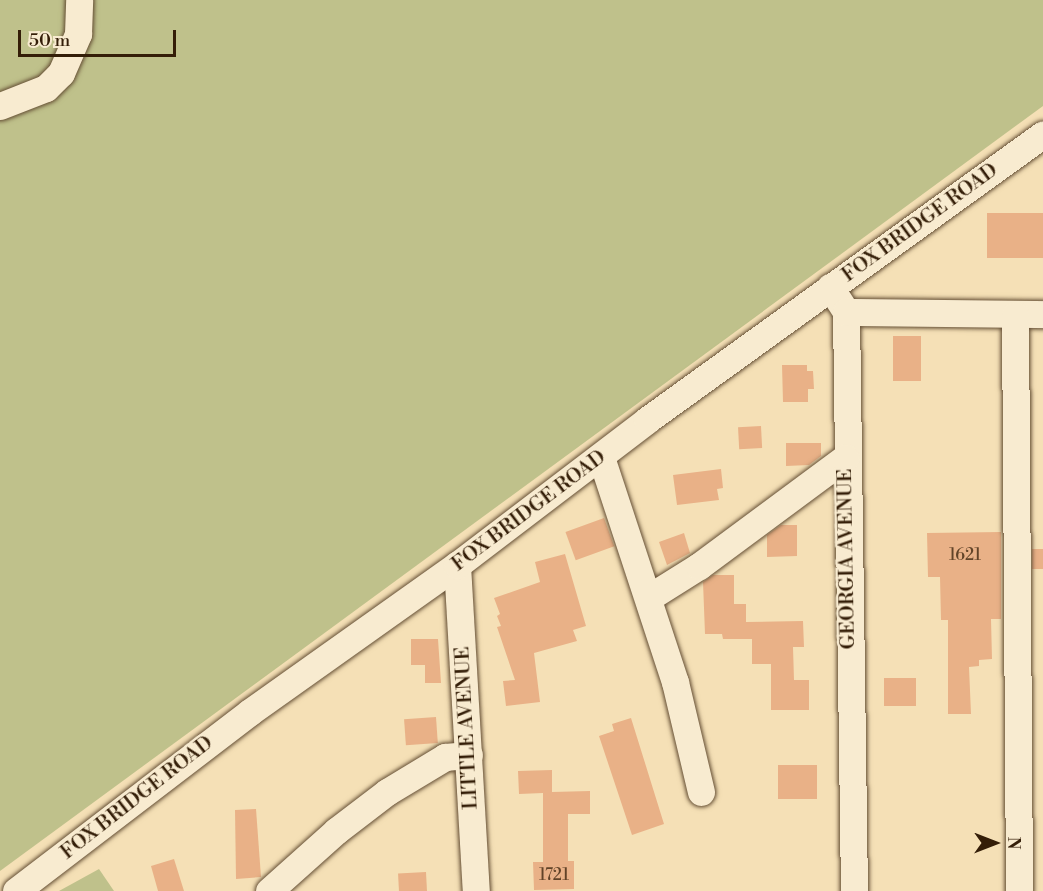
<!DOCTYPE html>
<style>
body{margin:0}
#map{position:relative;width:1043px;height:891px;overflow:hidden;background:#f5e0b6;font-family:"Libre Bodoni",serif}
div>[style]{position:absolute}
.green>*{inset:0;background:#bfc18b}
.building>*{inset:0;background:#e9b187;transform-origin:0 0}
.roads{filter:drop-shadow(0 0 2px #644e34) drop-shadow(0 0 2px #644e34)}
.minor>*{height:27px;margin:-13.5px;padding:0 13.5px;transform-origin:13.5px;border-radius:13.5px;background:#f8ebd0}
span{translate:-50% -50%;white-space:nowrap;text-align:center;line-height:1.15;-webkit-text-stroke:4.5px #f8ebd0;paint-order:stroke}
.number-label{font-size:16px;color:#614328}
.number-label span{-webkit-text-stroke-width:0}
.street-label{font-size:20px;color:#341e08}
.north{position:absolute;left:965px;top:813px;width:60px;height:60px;-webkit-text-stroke:4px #f8ebd0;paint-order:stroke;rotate:90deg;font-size:16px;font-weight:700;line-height:24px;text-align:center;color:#341e08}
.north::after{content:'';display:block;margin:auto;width:21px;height:27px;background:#341e08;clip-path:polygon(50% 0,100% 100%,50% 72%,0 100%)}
.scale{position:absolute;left:18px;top:30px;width:158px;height:27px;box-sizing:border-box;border:3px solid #341e08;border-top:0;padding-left:8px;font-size:18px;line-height:21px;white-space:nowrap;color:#341e08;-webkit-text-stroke:4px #f8ebd0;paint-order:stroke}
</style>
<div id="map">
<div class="green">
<div style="clip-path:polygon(0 0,1043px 0,1043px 106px,0 871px)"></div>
<div style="clip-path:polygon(99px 869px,114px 891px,59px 891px)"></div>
</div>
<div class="building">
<div style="left:1043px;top:213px;width:45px;height:56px;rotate:90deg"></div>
<div style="left:893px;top:336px;width:28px;height:45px"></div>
<div style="clip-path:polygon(782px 365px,807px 365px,807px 371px,813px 371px,814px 389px,808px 389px,808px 402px,783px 402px)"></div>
<div style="left:761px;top:426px;width:22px;height:23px;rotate:87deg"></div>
<div style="clip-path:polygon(786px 443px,821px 443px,821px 456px,809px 465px,786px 466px)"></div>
<div style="clip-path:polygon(721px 469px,723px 488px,717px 489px,719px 500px,677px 505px,673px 475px)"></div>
<div style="left:604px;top:518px;width:30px;height:41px;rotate:70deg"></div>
<div style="clip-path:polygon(781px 525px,797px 525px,797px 556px,767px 557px,767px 535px)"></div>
<div style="clip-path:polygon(1001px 532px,1001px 619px,991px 619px,992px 659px,979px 660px,979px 666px,969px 667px,971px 714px,948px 714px,948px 620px,941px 620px,940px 577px,928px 577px,927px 533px)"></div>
<div style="clip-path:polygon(684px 533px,690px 553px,667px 565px,659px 542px)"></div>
<div style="left:1032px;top:549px;width:11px;height:20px"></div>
<div style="clip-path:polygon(565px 554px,586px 626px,573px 630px,577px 641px,534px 653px,540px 702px,506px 706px,503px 681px,515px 680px,497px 627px,501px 626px,497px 616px,500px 614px,494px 598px,540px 582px,535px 562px)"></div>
<div style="clip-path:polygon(713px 575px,734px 575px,734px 604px,746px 604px,746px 622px,803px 621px,804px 647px,793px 647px,794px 680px,809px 680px,809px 710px,771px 710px,771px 664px,752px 664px,752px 639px,723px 639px,722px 634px,705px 634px,703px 582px)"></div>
<div style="clip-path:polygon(411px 639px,438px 639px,441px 683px,425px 683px,425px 665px,411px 665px)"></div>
<div style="left:884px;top:678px;width:32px;height:28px"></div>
<div style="left:436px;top:717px;width:26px;height:32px;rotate:86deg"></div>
<div style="clip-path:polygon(631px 718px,664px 824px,632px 835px,599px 736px,614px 731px,612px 724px)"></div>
<div style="left:778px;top:765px;width:39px;height:34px"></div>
<div style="clip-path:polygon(552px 770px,552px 792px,590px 791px,590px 814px,568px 814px,568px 861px,574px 861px,574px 889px,534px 890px,533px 862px,543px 862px,543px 793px,519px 794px,518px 771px)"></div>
<div style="clip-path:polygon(256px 809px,261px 877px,236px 879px,235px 810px)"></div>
<div style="clip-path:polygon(174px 859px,184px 891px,158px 891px,151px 866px)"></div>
<div style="left:426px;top:872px;width:19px;height:28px;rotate:87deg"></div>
</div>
<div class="roads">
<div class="minor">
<div style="left:0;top:106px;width:49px;rotate:-21.4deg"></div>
<div style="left:46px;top:88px;width:21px;rotate:-45deg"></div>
<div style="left:61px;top:73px;width:43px;rotate:-66.4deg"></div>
<div style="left:78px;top:34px;width:34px;rotate:-88deg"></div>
<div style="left:830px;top:287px;width:30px;rotate:57deg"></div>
<div style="left:846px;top:312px;width:579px;rotate:89.21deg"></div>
<div style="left:846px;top:312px;width:197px;rotate:0.6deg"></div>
<div style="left:1015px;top:315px;width:576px;rotate:89.6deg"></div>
<div style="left:601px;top:457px;width:237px;rotate:71.8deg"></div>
<div style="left:675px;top:682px;width:113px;rotate:76.7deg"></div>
<div style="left:457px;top:565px;width:327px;rotate:86.7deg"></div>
<div style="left:648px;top:598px;width:60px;rotate:-32.1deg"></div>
<div style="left:699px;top:566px;width:182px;rotate:-36.5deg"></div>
<div style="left:16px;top:891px;width:295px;rotate:-37.4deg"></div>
<div style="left:250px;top:712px;width:254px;rotate:-35.4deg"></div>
<div style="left:457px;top:565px;width:239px;rotate:-37.3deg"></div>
<div style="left:647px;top:420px;width:488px;rotate:-35.8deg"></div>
<div style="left:269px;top:891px;width:90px;rotate:-41.8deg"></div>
<div style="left:336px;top:831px;width:64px;rotate:-37.4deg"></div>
<div style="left:387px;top:792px;width:68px;rotate:-31.1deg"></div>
<div style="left:445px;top:757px;width:24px;rotate:-5deg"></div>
</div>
</div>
<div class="number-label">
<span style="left:965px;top:555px">1621</span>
<span style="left:554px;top:875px">1721</span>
</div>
<div class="street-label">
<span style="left:920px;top:223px;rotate:-36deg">FOX BRIDGE ROAD</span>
<span style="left:529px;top:511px;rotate:-37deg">FOX BRIDGE ROAD</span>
<span style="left:847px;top:559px;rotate:-91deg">GEORGIA AVENUE</span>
<span style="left:467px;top:728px;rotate:-93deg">LITTLE AVENUE</span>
<span style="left:137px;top:798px;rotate:-38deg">FOX BRIDGE ROAD</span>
</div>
<div class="north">N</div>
<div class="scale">50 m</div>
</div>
